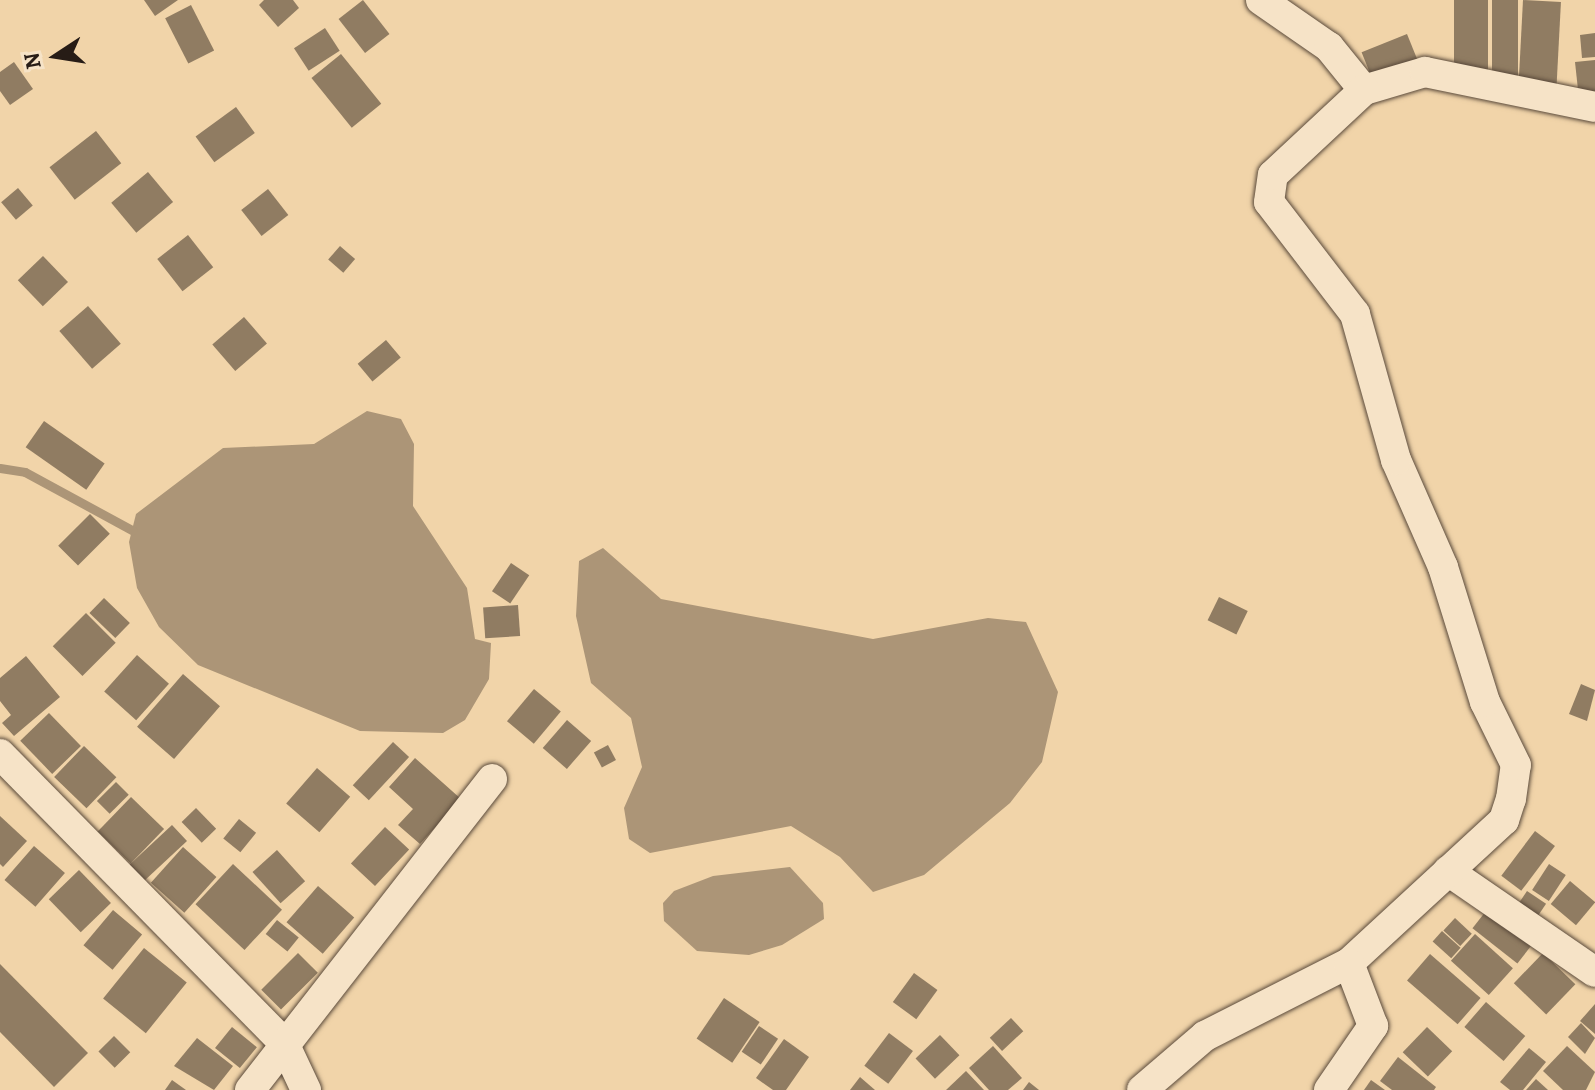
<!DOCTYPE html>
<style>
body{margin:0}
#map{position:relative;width:1595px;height:1090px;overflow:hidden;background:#f1d4a9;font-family:Alegreya,serif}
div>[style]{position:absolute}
.water>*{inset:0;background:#ac9577}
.stream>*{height:9px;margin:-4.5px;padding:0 4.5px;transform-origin:4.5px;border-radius:4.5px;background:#ac9577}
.building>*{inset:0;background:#907c62;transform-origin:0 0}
.roads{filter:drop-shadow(0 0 2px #5a4a3b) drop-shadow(0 0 2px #5a4a3b)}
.minor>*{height:30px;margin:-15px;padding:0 15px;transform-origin:15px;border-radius:15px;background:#f6e3c7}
span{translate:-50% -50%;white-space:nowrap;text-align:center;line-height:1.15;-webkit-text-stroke:7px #f6e3c7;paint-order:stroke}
.north{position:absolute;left:16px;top:16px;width:80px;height:80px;-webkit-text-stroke:6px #f6e3c7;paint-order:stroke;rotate:258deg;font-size:22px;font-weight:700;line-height:32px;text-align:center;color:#271c16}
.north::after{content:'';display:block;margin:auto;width:28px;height:36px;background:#271c16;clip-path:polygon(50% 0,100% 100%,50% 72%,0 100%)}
</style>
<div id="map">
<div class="water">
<div style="clip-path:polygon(367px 411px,401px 419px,414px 444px,413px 506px,467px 588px,475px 639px,491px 643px,489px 679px,465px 720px,443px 733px,360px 731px,198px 665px,159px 627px,137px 588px,129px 542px,136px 514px,223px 448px,314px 444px)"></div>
<div style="clip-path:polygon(603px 548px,661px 599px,873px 639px,988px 618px,1026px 622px,1058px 692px,1042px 762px,1010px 803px,924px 875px,873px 892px,840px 857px,791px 826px,650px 853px,629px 839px,624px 808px,642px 767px,631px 718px,591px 683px,576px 616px,579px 561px)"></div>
<div style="clip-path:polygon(790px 867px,823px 903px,824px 919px,782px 945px,749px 955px,697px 951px,664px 921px,663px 903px,674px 891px,713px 876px)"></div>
</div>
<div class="stream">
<div style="left:0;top:468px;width:25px;rotate:9deg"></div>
<div style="left:25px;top:472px;width:122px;rotate:28.5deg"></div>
</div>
<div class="building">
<div style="clip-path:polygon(144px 0,178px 0,155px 16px)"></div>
<div style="clip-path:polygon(264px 0,293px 0,299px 8px,278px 27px,259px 5px)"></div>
<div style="left:363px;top:0;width:43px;height:31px;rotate:52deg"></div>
<div style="left:1454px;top:0;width:34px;height:71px"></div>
<div style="left:1492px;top:0;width:26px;height:82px"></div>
<div style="left:1523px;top:0;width:38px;height:90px;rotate:3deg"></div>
<div style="left:191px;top:5px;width:51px;height:29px;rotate:63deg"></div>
<div style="left:325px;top:28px;width:27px;height:37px;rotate:57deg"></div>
<div style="clip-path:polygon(1595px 33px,1595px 57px,1582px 58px,1580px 35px)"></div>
<div style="left:1407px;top:34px;width:31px;height:49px;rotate:68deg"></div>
<div style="left:341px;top:54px;width:64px;height:38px;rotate:51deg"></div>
<div style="clip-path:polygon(1595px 60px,1595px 98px,1579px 99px,1575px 62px)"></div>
<div style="clip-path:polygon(14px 62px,33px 89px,10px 105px,0 91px,0 72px)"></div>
<div style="left:236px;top:107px;width:32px;height:50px;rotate:54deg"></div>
<div style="left:96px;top:131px;width:41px;height:59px;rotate:52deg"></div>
<div style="left:148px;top:172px;width:39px;height:48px;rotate:50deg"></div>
<div style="left:18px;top:188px;width:23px;height:22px;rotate:50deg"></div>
<div style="left:268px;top:189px;width:33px;height:34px;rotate:52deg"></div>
<div style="left:188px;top:235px;width:41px;height:39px;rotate:52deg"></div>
<div style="left:340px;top:246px;width:20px;height:18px;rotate:41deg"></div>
<div style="left:43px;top:256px;width:36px;height:35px;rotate:46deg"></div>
<div style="left:88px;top:306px;width:50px;height:38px;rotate:49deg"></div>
<div style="left:244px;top:317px;width:35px;height:42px;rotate:49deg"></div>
<div style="left:386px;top:340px;width:23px;height:37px;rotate:50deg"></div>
<div style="left:44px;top:421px;width:74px;height:32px;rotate:35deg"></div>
<div style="left:90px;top:514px;width:28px;height:45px;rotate:45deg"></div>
<div style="left:511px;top:563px;width:22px;height:34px;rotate:34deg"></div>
<div style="left:1219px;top:597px;width:32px;height:26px;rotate:26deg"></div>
<div style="left:104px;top:598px;width:36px;height:21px;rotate:44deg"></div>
<div style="left:518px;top:605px;width:31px;height:35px;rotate:86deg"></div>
<div style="left:86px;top:613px;width:42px;height:47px;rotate:45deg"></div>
<div style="left:137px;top:655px;width:43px;height:49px;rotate:42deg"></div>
<div style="clip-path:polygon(26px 656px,60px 697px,14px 736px,2px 723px,11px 715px,0 701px,0 678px)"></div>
<div style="left:183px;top:674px;width:49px;height:70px;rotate:41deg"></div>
<div style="clip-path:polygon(1581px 684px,1595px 690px,1587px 721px,1569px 714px)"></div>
<div style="left:534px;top:689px;width:35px;height:42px;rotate:40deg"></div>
<div style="left:49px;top:713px;width:46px;height:40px;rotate:46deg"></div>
<div style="left:567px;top:720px;width:32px;height:37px;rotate:41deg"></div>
<div style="left:393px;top:742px;width:22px;height:59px;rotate:43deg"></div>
<div style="left:608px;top:745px;width:17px;height:16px;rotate:62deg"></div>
<div style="left:84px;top:746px;width:45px;height:43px;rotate:44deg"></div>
<div style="clip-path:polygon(415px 758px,461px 799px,420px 844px,398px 825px,413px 809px,389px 787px)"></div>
<div style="left:317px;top:768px;width:44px;height:47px;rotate:41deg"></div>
<div style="left:116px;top:782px;width:18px;height:27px;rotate:45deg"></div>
<div style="left:131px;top:797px;width:46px;height:48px;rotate:44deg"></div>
<div style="left:196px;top:808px;width:29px;height:20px;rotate:46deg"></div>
<div style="clip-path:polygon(0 816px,27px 841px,3px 867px,0 864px)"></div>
<div style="left:239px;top:819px;width:22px;height:25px;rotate:39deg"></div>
<div style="left:172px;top:825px;width:22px;height:62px;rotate:47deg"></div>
<div style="left:385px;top:827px;width:33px;height:50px;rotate:43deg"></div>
<div style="left:1535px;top:831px;width:25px;height:56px;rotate:37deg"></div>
<div style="left:34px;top:846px;width:41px;height:45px;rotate:41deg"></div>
<div style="left:183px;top:847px;width:45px;height:48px;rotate:42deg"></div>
<div style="left:277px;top:850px;width:42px;height:33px;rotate:48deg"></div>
<div style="left:233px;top:864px;width:67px;height:55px;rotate:43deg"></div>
<div style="left:1549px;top:864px;width:20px;height:31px;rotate:33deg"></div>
<div style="left:79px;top:870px;width:46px;height:42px;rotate:46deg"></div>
<div style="left:1570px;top:881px;width:33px;height:30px;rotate:40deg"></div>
<div style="left:318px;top:886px;width:48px;height:48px;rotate:41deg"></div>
<div style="left:1527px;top:891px;width:23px;height:18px;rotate:34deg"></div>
<div style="left:113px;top:910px;width:38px;height:46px;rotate:40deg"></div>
<div style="left:1486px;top:911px;width:57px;height:22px;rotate:38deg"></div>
<div style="left:1455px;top:918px;width:23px;height:17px;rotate:43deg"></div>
<div style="left:277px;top:920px;width:28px;height:18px;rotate:39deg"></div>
<div style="left:1442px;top:931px;width:25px;height:14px;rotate:42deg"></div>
<div style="left:1475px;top:934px;width:51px;height:36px;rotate:42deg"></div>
<div style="left:144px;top:948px;width:55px;height:65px;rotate:39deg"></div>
<div style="left:298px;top:953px;width:28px;height:52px;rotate:45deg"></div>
<div style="left:1543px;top:953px;width:45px;height:42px;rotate:44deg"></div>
<div style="left:1430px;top:954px;width:67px;height:35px;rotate:41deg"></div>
<div style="clip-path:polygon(0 964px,88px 1053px,54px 1087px,0 1032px)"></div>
<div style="left:914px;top:973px;width:29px;height:36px;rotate:36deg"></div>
<div style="left:724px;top:998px;width:43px;height:49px;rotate:34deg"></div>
<div style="left:1486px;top:1002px;width:52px;height:33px;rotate:41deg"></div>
<div style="clip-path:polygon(1595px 1004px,1595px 1034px,1580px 1021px)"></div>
<div style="left:1011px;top:1018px;width:18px;height:29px;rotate:47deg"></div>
<div style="clip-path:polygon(1581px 1023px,1595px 1038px,1585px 1054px,1568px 1037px)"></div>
<div style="left:759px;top:1026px;width:23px;height:31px;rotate:34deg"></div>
<div style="left:232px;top:1027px;width:32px;height:27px;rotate:39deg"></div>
<div style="left:1427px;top:1027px;width:35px;height:35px;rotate:44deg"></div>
<div style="left:889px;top:1033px;width:30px;height:41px;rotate:37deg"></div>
<div style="left:940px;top:1035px;width:28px;height:34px;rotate:46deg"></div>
<div style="left:114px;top:1036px;width:23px;height:22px;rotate:45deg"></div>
<div style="clip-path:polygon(197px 1038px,233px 1066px,214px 1090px,174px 1066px)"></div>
<div style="clip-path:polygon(784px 1039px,809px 1057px,786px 1090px,773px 1090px,756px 1078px)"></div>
<div style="clip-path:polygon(993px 1046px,1022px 1078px,1008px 1090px,989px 1090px,969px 1068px)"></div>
<div style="clip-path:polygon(1567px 1046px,1595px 1072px,1586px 1090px,1563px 1090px,1543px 1071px)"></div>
<div style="clip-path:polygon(1529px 1048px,1546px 1062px,1523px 1090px,1510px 1090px,1500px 1082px)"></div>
<div style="clip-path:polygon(1398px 1057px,1436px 1087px,1434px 1090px,1392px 1090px,1380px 1081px)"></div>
<div style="clip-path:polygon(966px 1071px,984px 1090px,946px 1090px)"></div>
<div style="clip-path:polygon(860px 1077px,875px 1090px,850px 1090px)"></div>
<div style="clip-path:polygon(1536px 1079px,1548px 1090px,1526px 1090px)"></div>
<div style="clip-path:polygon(172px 1080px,186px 1090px,165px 1090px)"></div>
<div style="clip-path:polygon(1371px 1080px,1385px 1090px,1364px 1090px)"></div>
<div style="clip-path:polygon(1029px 1082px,1039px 1090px,1023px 1090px)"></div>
</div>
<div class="roads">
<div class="minor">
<div style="left:1261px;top:0;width:83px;rotate:34.7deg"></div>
<div style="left:1329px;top:47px;width:55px;rotate:50.9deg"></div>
<div style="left:1364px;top:90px;width:64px;rotate:-16.4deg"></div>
<div style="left:1425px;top:72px;width:174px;rotate:11.6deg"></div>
<div style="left:0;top:754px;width:405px;rotate:45.5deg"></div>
<div style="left:284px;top:1043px;width:52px;rotate:64.9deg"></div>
<div style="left:1448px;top:871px;width:178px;rotate:34.5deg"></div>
<div style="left:250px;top:1090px;width:394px;rotate:-52.1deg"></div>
<div style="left:1142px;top:1090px;width:83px;rotate:-40.6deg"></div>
<div style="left:1205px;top:1036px;width:161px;rotate:-26.9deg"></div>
<div style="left:1349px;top:963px;width:211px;rotate:-42.7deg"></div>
<div style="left:1504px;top:820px;width:22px;rotate:-72deg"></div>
<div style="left:1511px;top:799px;width:34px;rotate:-82deg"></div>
<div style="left:1516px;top:765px;width:70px;rotate:-116.2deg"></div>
<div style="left:1485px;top:702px;width:141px;rotate:-107.3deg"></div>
<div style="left:1443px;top:567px;width:117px;rotate:-113.7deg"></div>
<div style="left:1396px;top:460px;width:152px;rotate:-105.7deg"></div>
<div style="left:1355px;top:314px;width:141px;rotate:-127.5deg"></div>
<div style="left:1269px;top:202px;width:27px;rotate:-82deg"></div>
<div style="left:1273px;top:175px;width:125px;rotate:-43deg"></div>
<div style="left:1329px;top:1090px;width:78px;rotate:-55.5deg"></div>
<div style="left:1373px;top:1026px;width:67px;rotate:-110.9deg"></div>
</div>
</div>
<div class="north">N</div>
</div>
